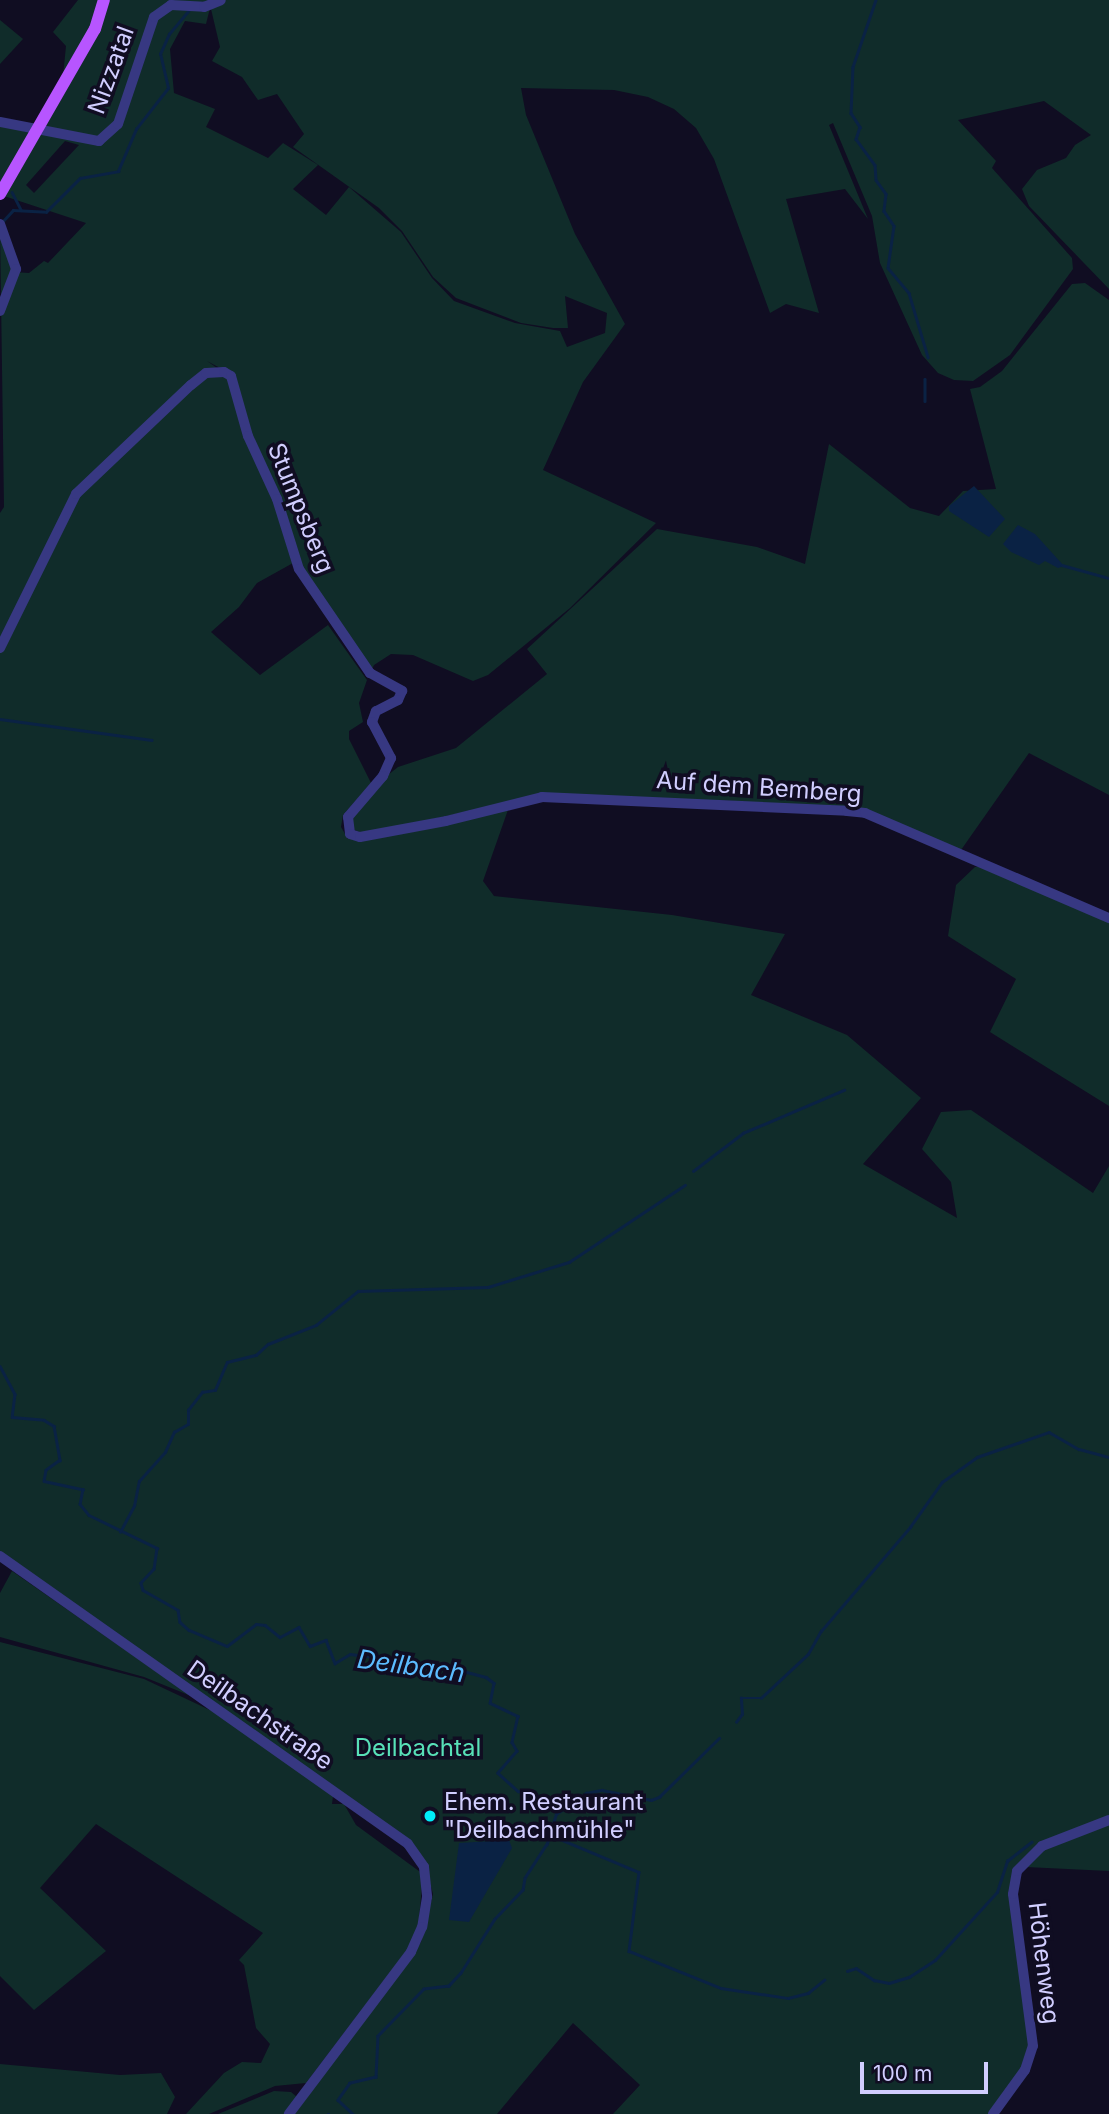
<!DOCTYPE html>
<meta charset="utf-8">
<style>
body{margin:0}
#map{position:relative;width:1109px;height:2114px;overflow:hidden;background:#100d22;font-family:Inter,sans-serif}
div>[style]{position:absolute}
.green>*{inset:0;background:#102c2a}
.water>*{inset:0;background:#0a2244}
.stream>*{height:2.5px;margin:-1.25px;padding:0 1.25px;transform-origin:1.25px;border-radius:1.25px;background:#0a2244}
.minor>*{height:10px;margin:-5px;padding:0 5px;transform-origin:5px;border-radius:5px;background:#373882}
.major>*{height:12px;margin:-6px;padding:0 6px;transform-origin:6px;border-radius:6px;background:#b755ff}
.dots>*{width:19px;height:19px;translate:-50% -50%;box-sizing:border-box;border:4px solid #100d22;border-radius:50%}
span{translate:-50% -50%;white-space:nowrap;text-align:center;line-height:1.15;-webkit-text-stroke:7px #100d22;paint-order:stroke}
.street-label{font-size:24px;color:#d1ceff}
.park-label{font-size:24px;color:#58e1b8}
.poi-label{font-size:24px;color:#d1ceff}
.left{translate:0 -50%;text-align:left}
.water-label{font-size:26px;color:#5cbcff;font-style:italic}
.scale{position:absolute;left:860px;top:2062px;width:128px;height:32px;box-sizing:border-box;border:4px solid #d1ceff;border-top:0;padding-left:9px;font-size:21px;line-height:24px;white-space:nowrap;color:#d1ceff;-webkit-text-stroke:5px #100d22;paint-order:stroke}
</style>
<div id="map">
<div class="green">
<div style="clip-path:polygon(evenodd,78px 0,212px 0,206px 24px,185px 21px,170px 49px,174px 93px,215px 109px,206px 127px,268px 158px,283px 143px,318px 165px,293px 189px,326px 215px,349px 187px,401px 232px,432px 278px,454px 301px,515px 323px,560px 331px,567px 347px,605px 333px,607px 313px,565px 296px,568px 328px,553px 328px,521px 323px,456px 298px,433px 277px,402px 231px,379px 208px,293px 147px,304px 134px,277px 94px,258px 100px,242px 77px,212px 61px,220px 47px,211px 9px,225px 0,1109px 0,1109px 289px,1029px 206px,1022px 189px,1037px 170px,1066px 158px,1075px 145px,1091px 135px,1044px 101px,958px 120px,996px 161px,992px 168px,1072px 258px,1073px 269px,1010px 355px,973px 381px,954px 380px,938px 373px,922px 355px,880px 263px,872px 216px,833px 123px,829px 125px,868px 219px,845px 189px,786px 199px,819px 313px,786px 304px,770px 313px,714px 159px,696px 128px,674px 109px,648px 97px,614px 90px,521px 88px,526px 115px,575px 234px,625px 324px,583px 382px,543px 470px,656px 523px,570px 608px,488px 675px,473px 681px,413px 655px,391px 654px,374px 665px,369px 675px,362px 668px,300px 569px,278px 499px,249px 436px,233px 375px,207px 361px,230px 377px,245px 437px,274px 500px,293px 563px,257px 583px,239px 607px,211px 632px,260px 675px,328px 625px,367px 680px,359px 703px,363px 722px,349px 731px,349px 739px,371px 783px,343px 815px,341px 827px,348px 839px,446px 823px,509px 807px,483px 881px,494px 896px,672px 915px,785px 934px,751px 995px,847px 1035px,921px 1098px,863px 1164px,957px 1218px,951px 1182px,922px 1149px,941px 1112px,971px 1110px,1093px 1193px,1109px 1166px,1109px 1871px,1026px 1867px,1010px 1889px,1031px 2045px,1023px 2069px,991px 2114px,613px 2114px,640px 2085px,573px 2023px,497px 2114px,295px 2114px,421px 1942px,433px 1894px,424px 1860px,405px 1838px,0 1552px,0 513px,4px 507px,0 228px,12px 257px,13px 272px,29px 273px,44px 261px,48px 263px,86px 223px,4px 196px,39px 136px,34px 128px,63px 76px,66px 46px,53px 32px,78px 0,65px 141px,79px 145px,34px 193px,26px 185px,65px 141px)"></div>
<div style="clip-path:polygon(0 20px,23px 39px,0 64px)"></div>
<div style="clip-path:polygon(0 125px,31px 133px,0 189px)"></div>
<div style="clip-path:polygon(1085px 283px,1109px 300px,1109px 795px,1029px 753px,961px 850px,859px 811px,736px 801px,543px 795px,364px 834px,350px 828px,353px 812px,388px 775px,398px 767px,456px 748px,547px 674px,527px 649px,657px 529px,757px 547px,805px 564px,829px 444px,910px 508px,939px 516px,963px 491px,996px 489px,970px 389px,980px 387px,1002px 371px,1072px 284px)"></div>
<div style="clip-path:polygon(975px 867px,986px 867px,1109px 920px,1109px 1106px,990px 1032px,1016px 979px,948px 936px,956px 885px)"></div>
<div style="clip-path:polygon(12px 1571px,191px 1696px,144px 1677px,0 1637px,0 1593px)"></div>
<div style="clip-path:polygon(0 1642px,144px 1679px,214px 1712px,333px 1796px,332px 1804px,344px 1804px,356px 1825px,423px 1874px,418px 1931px,407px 1950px,306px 2083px,275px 2086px,209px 2114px,186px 2114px,224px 2073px,242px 2062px,261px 2063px,270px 2044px,256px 2028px,244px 1965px,239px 1960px,263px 1933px,96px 1824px,40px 1888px,106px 1951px,34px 2010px,0 1976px)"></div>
<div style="clip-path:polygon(0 2064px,120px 2075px,161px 2073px,175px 2097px,167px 2114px,0 2114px)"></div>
<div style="clip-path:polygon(274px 2091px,291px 2092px,297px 2097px,286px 2114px,218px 2114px)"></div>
</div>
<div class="water">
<div style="clip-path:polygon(974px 486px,1005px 519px,989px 537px,949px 511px,949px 506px)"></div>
<div style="clip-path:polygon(1018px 525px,1035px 534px,1064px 566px,1058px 568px,1045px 561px,1039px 565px,1011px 552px,1003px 544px)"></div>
<div style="clip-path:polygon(509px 1840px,512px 1848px,469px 1922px,449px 1920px,459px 1843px)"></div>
</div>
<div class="stream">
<div style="left:876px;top:0;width:71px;rotate:108.9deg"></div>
<div style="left:853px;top:67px;width:46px;rotate:92.5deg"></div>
<div style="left:851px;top:113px;width:17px;rotate:57deg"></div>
<div style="left:860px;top:127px;width:13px;rotate:108deg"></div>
<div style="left:856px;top:139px;width:32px;rotate:54deg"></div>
<div style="left:875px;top:165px;width:15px;rotate:86deg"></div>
<div style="left:876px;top:180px;width:17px;rotate:54deg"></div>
<div style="left:886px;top:194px;width:17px;rotate:97deg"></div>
<div style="left:884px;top:211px;width:18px;rotate:56deg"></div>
<div style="left:894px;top:226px;width:42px;rotate:98.1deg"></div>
<div style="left:888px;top:268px;width:33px;rotate:50deg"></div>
<div style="left:909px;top:293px;width:67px;rotate:73.5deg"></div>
<div style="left:12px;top:192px;width:20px;rotate:63deg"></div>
<div style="left:2px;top:222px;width:16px;rotate:-47deg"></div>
<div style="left:13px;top:210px;width:33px;rotate:3deg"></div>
<div style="left:46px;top:212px;width:48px;rotate:-45deg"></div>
<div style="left:80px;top:178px;width:39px;rotate:-10deg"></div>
<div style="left:118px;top:171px;width:46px;rotate:-66.8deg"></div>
<div style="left:136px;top:129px;width:52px;rotate:-52deg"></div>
<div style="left:168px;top:88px;width:35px;rotate:-103deg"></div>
<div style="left:160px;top:54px;width:22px;rotate:-66deg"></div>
<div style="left:169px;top:34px;width:30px;rotate:-50deg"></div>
<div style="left:925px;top:379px;width:22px;rotate:90deg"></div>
<div style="left:1062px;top:565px;width:49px;rotate:15.5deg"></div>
<div style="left:0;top:719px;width:153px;rotate:7.9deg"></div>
<div style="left:693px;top:1171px;width:63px;rotate:-37.2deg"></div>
<div style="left:743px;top:1133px;width:110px;rotate:-23.1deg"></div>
<div style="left:0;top:1366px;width:32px;rotate:62deg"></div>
<div style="left:15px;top:1394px;width:23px;rotate:97deg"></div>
<div style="left:12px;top:1417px;width:32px;rotate:5deg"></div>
<div style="left:44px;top:1420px;width:12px;rotate:31deg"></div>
<div style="left:54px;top:1426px;width:35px;rotate:80deg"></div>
<div style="left:60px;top:1460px;width:17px;rotate:144deg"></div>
<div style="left:46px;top:1470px;width:11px;rotate:100deg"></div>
<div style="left:44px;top:1481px;width:40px;rotate:12deg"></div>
<div style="left:83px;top:1489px;width:15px;rotate:101deg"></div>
<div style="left:80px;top:1504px;width:14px;rotate:51deg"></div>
<div style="left:89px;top:1515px;width:76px;rotate:25.9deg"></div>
<div style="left:157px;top:1548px;width:21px;rotate:98deg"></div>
<div style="left:154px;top:1569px;width:19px;rotate:133deg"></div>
<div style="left:141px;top:1583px;width:7px;rotate:74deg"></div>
<div style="left:143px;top:1590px;width:40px;rotate:29.7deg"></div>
<div style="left:178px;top:1610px;width:12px;rotate:81deg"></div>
<div style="left:180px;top:1622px;width:12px;rotate:42deg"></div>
<div style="left:189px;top:1630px;width:41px;rotate:22.8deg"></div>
<div style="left:227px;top:1646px;width:36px;rotate:-37deg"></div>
<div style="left:256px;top:1624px;width:9px;rotate:6deg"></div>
<div style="left:265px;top:1625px;width:19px;rotate:39deg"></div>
<div style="left:280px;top:1637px;width:21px;rotate:-28deg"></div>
<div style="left:299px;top:1627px;width:22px;rotate:60deg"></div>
<div style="left:310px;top:1646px;width:17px;rotate:-21deg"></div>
<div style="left:326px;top:1640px;width:25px;rotate:69deg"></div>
<div style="left:335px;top:1663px;width:17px;rotate:-31deg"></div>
<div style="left:350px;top:1654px;width:91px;rotate:7deg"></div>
<div style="left:440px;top:1665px;width:48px;rotate:14.6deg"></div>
<div style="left:486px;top:1677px;width:10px;rotate:37deg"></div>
<div style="left:494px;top:1683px;width:20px;rotate:101deg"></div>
<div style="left:490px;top:1703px;width:31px;rotate:25deg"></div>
<div style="left:518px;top:1716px;width:27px;rotate:103deg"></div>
<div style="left:512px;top:1742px;width:10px;rotate:61deg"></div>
<div style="left:517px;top:1751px;width:29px;rotate:131deg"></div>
<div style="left:498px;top:1773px;width:27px;rotate:42deg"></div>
<div style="left:518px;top:1791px;width:34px;rotate:14deg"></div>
<div style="left:551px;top:1799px;width:12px;rotate:55deg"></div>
<div style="left:558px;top:1809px;width:37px;rotate:107deg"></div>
<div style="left:547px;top:1844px;width:40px;rotate:122.9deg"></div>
<div style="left:525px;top:1878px;width:12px;rotate:99deg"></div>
<div style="left:523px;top:1890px;width:40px;rotate:134deg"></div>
<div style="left:495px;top:1919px;width:64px;rotate:122.2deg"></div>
<div style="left:461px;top:1973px;width:18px;rotate:133deg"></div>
<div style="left:449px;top:1986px;width:25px;rotate:173deg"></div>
<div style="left:424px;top:1989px;width:66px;rotate:134.4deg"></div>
<div style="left:378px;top:2036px;width:41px;rotate:92.8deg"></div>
<div style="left:376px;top:2077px;width:27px;rotate:167deg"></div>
<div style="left:350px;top:2083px;width:21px;rotate:125deg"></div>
<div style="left:338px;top:2100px;width:21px;rotate:43deg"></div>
<div style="left:120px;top:1532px;width:30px;rotate:-62deg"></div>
<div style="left:134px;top:1506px;width:25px;rotate:-79deg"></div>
<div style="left:139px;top:1481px;width:39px;rotate:-48deg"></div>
<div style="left:165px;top:1452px;width:22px;rotate:-66deg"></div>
<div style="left:174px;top:1432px;width:16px;rotate:-30deg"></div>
<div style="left:188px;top:1424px;width:14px;rotate:-90deg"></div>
<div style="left:188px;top:1410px;width:23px;rotate:-52deg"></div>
<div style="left:202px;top:1392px;width:13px;rotate:-9deg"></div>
<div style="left:215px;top:1390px;width:30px;rotate:-67deg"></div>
<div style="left:227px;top:1362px;width:30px;rotate:-14deg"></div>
<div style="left:256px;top:1355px;width:16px;rotate:-43deg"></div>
<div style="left:268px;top:1344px;width:52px;rotate:-21.6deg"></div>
<div style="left:316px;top:1325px;width:54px;rotate:-39deg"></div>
<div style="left:358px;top:1291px;width:130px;rotate:-1.8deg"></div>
<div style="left:488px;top:1287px;width:85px;rotate:-17.2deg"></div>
<div style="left:569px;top:1262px;width:139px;rotate:-33.6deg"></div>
<div style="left:736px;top:1722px;width:10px;rotate:-53deg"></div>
<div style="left:742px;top:1714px;width:16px;rotate:-94deg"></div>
<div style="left:741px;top:1698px;width:20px"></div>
<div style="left:761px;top:1698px;width:64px;rotate:-43.1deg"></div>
<div style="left:808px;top:1654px;width:26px;rotate:-61deg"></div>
<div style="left:821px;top:1631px;width:137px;rotate:-49.4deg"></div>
<div style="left:910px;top:1527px;width:55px;rotate:-54.6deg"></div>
<div style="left:942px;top:1482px;width:43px;rotate:-35.5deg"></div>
<div style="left:977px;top:1457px;width:76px;rotate:-19.1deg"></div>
<div style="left:1049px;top:1432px;width:34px;rotate:30deg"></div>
<div style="left:1079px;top:1449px;width:31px;rotate:15deg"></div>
<div style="left:556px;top:1814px;width:37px;rotate:-35deg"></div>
<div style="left:586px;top:1793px;width:16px;rotate:-11deg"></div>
<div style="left:602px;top:1790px;width:50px;rotate:11.5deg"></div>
<div style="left:651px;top:1800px;width:9px;rotate:-21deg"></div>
<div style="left:659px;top:1797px;width:84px;rotate:-44.5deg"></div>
<div style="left:550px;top:1835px;width:96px;rotate:22.6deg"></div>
<div style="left:639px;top:1872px;width:80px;rotate:97.2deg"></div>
<div style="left:629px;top:1951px;width:99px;rotate:21.9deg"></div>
<div style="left:721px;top:1988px;width:68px;rotate:8.5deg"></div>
<div style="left:788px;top:1998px;width:21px;rotate:-14deg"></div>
<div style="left:808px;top:1993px;width:21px;rotate:-39deg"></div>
<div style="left:847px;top:1971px;width:9px;rotate:-18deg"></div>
<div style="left:856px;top:1968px;width:22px;rotate:34deg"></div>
<div style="left:874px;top:1980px;width:15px;rotate:11deg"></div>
<div style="left:889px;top:1983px;width:21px;rotate:-17deg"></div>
<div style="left:909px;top:1977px;width:31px;rotate:-33deg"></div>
<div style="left:935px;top:1960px;width:92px;rotate:-47.6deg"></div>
<div style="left:997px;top:1892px;width:33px;rotate:-72deg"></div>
<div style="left:1007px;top:1861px;width:31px;rotate:-38deg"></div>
<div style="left:328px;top:2114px;width:1px"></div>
</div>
<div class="minor">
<div style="left:0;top:122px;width:101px;rotate:10.9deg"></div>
<div style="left:99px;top:141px;width:25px;rotate:-42deg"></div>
<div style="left:118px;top:124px;width:113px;rotate:-71.4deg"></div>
<div style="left:154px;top:17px;width:21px;rotate:-35deg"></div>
<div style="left:171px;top:5px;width:33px;rotate:3deg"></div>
<div style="left:204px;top:7px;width:18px;rotate:-22deg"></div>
<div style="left:0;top:224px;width:48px;rotate:70.4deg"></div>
<div style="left:16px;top:269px;width:45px;rotate:110.9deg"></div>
<div style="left:0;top:648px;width:172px;rotate:-63.7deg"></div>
<div style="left:76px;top:494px;width:158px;rotate:-43.5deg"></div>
<div style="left:191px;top:385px;width:19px;rotate:-39deg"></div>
<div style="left:206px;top:373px;width:18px;rotate:-3deg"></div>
<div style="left:224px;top:372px;width:8px;rotate:30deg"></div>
<div style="left:231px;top:376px;width:62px;rotate:74.2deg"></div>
<div style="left:248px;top:436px;width:69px;rotate:65.3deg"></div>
<div style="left:277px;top:499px;width:73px;rotate:72.6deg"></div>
<div style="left:299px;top:569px;width:126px;rotate:55.7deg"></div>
<div style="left:370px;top:673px;width:37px;rotate:29deg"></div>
<div style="left:402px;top:691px;width:10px;rotate:114deg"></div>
<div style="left:398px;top:700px;width:25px;rotate:153deg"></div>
<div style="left:376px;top:711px;width:12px;rotate:110deg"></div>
<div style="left:372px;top:722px;width:41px;rotate:62.2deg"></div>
<div style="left:391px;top:758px;width:20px;rotate:114deg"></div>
<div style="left:383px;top:776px;width:54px;rotate:130.5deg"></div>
<div style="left:348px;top:817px;width:17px;rotate:83deg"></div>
<div style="left:350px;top:834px;width:10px;rotate:17deg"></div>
<div style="left:360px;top:837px;width:87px;rotate:-10.5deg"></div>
<div style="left:446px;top:821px;width:99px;rotate:-14deg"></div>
<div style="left:542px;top:797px;width:305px;rotate:2.6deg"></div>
<div style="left:847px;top:811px;width:18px;rotate:6deg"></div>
<div style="left:865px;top:813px;width:266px;rotate:23.3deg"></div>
<div style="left:0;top:1556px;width:499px;rotate:35.2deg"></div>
<div style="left:408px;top:1844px;width:28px;rotate:55deg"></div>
<div style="left:424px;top:1867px;width:30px;rotate:84deg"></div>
<div style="left:427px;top:1897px;width:30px;rotate:99deg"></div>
<div style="left:422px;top:1927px;width:27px;rotate:114deg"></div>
<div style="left:411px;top:1952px;width:203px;rotate:127deg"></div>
<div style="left:993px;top:2114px;width:54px;rotate:-54deg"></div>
<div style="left:1025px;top:2070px;width:25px;rotate:-72deg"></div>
<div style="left:1033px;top:2046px;width:153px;rotate:-97.5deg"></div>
<div style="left:1013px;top:1894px;width:23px;rotate:-80deg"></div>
<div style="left:1017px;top:1871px;width:35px;rotate:-45deg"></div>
<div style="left:1042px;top:1846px;width:72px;rotate:-21.2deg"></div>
</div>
<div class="major">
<div style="left:0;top:194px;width:190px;rotate:-60.1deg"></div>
<div style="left:95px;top:29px;width:30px;rotate:-73deg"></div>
</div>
<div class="dots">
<div style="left:430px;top:1816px;background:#00ecf9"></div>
</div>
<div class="street-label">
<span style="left:111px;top:70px;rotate:-70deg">Nizzatal</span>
<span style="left:301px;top:508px;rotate:68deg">Stumpsberg</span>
<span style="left:759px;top:787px;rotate:4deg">Auf dem Bemberg</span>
<span style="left:260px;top:1715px;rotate:35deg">Deilbachstraße</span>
<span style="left:1044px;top:1963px;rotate:83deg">Höhenweg</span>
</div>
<div class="park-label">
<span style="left:418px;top:1748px">Deilbachtal</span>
</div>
<div class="poi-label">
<span class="left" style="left:444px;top:1816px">Ehem. Restaurant<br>"Deilbachmühle"</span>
</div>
<div class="water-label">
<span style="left:411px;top:1666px;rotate:8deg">Deilbach</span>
</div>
<div class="scale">100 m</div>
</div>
